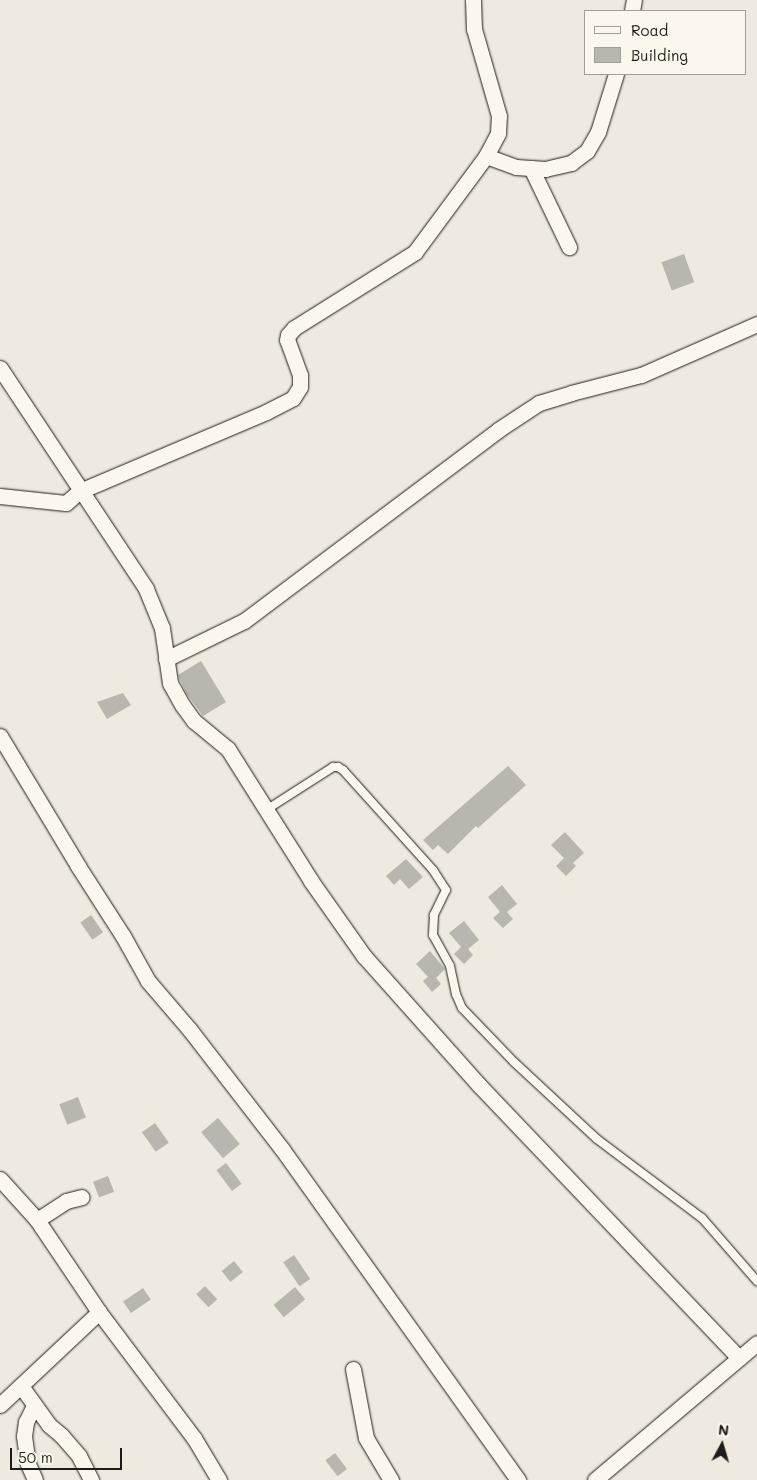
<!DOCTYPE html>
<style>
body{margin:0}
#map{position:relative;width:757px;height:1480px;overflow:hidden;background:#eeeadf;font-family:Mali,sans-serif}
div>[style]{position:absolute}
.building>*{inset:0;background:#b9b6af;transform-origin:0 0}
.roads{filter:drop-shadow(0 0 1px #1c1c1c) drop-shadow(0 0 1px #1c1c1c)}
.service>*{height:8px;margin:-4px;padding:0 4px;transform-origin:4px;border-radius:4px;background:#fbf7ec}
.minor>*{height:15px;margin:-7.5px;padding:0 7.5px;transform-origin:7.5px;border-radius:7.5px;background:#fbf7ec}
span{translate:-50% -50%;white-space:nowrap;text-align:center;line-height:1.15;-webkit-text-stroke:4px #fbf7ec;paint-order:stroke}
.legend{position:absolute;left:584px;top:10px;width:162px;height:65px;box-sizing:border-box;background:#fbf7ec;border:1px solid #a29f99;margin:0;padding:6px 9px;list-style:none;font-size:15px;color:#1c1c1c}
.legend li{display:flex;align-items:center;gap:10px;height:25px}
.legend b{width:25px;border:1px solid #a29f99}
.north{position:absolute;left:697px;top:1420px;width:50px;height:50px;-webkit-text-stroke:4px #fbf7ec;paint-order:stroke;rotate:6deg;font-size:14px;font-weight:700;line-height:20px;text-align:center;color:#1c1c1c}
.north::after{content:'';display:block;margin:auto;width:18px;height:22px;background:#1c1c1c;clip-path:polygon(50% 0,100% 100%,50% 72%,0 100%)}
.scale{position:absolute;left:10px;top:1448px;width:112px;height:22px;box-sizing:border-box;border:2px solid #1c1c1c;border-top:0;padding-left:6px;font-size:15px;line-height:18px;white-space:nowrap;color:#1c1c1c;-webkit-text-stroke:4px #fbf7ec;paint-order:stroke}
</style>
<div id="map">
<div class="building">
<div style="left:684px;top:254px;width:30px;height:24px;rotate:70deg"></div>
<div style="clip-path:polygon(201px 661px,226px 702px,203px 716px,186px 693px,178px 675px)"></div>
<div style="clip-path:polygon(123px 693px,131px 705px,107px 719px,97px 702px)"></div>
<div style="clip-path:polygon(508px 766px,526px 785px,478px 828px,476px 826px,448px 854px,438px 845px,433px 850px,423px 840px)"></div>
<div style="clip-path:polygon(565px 832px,584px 853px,573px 863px,576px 866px,566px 876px,556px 866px,564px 858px,551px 845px)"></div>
<div style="clip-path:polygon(406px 859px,423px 877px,409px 889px,400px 879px,394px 885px,386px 876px)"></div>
<div style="clip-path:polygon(502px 885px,517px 904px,507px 912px,513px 919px,503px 928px,493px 918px,500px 912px,488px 897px)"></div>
<div style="left:91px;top:915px;width:21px;height:13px;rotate:55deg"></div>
<div style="clip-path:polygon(464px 921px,479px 940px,468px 949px,473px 955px,464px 964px,454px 954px,461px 947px,449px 933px)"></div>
<div style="clip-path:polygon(430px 951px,445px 969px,436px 978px,441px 984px,432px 992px,423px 981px,428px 977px,416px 964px)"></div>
<div style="left:78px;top:1097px;width:22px;height:20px;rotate:69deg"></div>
<div style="left:218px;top:1118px;width:34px;height:22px;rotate:50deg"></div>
<div style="left:155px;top:1123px;width:24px;height:16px;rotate:55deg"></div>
<div style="left:226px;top:1163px;width:26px;height:12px;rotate:53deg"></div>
<div style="left:108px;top:1176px;width:17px;height:16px;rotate:69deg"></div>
<div style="left:294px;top:1255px;width:29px;height:13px;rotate:56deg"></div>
<div style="left:234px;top:1261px;width:14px;height:16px;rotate:51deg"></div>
<div style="left:205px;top:1286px;width:18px;height:12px;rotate:47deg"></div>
<div style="left:295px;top:1287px;width:16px;height:28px;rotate:50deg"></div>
<div style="left:143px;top:1288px;width:14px;height:24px;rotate:56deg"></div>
<div style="left:335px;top:1453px;width:20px;height:12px;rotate:53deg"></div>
</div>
<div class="roads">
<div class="service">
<div style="left:266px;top:810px;width:80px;rotate:-32.7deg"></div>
<div style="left:333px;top:767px;width:5px"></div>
<div style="left:338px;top:767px;width:6px;rotate:31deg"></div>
<div style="left:343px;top:770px;width:135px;rotate:48deg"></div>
<div style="left:433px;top:870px;width:24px;rotate:57deg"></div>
<div style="left:446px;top:890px;width:28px;rotate:116deg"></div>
<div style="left:434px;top:915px;width:20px;rotate:93deg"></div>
<div style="left:433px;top:935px;width:35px;rotate:61deg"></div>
<div style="left:450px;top:966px;width:29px;rotate:78deg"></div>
<div style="left:456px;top:994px;width:15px;rotate:67deg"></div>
<div style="left:462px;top:1008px;width:75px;rotate:46.1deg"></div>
<div style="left:514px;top:1062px;width:113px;rotate:42.9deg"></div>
<div style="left:597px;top:1139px;width:131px;rotate:37deg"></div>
<div style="left:702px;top:1218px;width:84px;rotate:48.9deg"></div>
</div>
<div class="minor">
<div style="left:632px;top:11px;width:11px;rotate:-80deg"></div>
<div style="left:486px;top:156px;width:32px;rotate:20deg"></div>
<div style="left:516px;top:167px;width:29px;rotate:4deg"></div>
<div style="left:545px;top:169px;width:27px;rotate:-13deg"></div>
<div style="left:571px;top:163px;width:20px;rotate:-37deg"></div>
<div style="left:587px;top:151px;width:22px;rotate:-60deg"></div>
<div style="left:598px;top:132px;width:61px;rotate:-72.8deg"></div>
<div style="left:531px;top:168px;width:88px;rotate:64.3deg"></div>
<div style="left:0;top:368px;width:265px;rotate:56.5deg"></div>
<div style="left:146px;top:589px;width:42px;rotate:67.7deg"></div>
<div style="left:162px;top:628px;width:56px;rotate:81.7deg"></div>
<div style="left:170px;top:683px;width:26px;rotate:61deg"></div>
<div style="left:183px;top:706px;width:19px;rotate:54deg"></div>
<div style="left:194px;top:721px;width:44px;rotate:39.5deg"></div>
<div style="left:228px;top:749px;width:156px;rotate:57.8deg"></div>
<div style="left:311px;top:881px;width:92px;rotate:54.8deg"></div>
<div style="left:364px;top:956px;width:173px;rotate:48.3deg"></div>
<div style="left:479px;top:1085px;width:377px;rotate:46.4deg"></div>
<div style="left:0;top:496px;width:66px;rotate:6.1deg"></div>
<div style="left:66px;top:503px;width:18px;rotate:-41deg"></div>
<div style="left:80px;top:491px;width:202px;rotate:-23deg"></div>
<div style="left:266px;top:412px;width:30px;rotate:-27deg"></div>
<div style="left:293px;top:398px;width:13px;rotate:-58deg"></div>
<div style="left:300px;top:387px;width:12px;rotate:-90deg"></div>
<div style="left:300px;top:375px;width:37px;rotate:-110deg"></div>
<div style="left:287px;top:340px;width:5px;rotate:-79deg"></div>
<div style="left:288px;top:335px;width:9px;rotate:-49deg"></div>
<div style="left:294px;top:328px;width:143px;rotate:-32.1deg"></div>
<div style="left:415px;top:252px;width:119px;rotate:-53.5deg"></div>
<div style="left:486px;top:156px;width:26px;rotate:-62deg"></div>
<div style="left:498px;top:133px;width:17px;rotate:-87deg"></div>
<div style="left:499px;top:116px;width:91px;rotate:-106deg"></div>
<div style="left:474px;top:29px;width:29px;rotate:-92deg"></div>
<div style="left:166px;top:659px;width:87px;rotate:-26deg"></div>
<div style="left:244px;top:621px;width:318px;rotate:-36.9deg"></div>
<div style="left:498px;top:430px;width:49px;rotate:-33.4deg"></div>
<div style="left:539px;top:403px;width:34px;rotate:-17deg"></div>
<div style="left:571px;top:393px;width:72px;rotate:-14.4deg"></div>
<div style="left:641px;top:375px;width:127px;rotate:-23.7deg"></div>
<div style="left:0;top:736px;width:152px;rotate:59deg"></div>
<div style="left:78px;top:866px;width:83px;rotate:57.3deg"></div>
<div style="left:123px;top:936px;width:51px;rotate:60.9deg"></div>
<div style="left:148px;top:981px;width:65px;rotate:49.4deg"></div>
<div style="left:190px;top:1030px;width:150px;rotate:52.3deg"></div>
<div style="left:282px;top:1149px;width:407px;rotate:54.5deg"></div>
<div style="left:0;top:1179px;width:55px;rotate:47.9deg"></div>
<div style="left:37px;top:1220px;width:111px;rotate:56deg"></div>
<div style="left:99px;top:1312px;width:158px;rotate:53deg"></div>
<div style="left:194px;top:1438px;width:49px;rotate:59.2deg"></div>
<div style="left:37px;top:1220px;width:35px;rotate:-33deg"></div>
<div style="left:66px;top:1201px;width:16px;rotate:-14deg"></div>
<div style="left:353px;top:1369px;width:70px;rotate:79.3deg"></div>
<div style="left:366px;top:1438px;width:49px;rotate:59.2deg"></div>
<div style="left:21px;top:1386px;width:48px;rotate:54.3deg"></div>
<div style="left:49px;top:1425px;width:16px;rotate:40deg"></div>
<div style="left:61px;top:1435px;width:28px;rotate:49deg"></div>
<div style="left:79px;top:1456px;width:27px;rotate:63deg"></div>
<div style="left:0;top:1405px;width:136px;rotate:-43.2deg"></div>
<div style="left:34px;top:1406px;width:18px;rotate:117deg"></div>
<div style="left:26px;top:1422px;width:14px;rotate:98deg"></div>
<div style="left:24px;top:1436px;width:28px;rotate:82deg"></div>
<div style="left:28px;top:1464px;width:17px;rotate:66deg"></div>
<div style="left:595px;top:1480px;width:212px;rotate:-40.2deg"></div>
</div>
</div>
<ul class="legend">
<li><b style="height:6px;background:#fbf7ec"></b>Road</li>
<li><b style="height:14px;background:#b9b6af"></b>Building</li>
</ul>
<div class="north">N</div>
<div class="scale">50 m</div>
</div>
